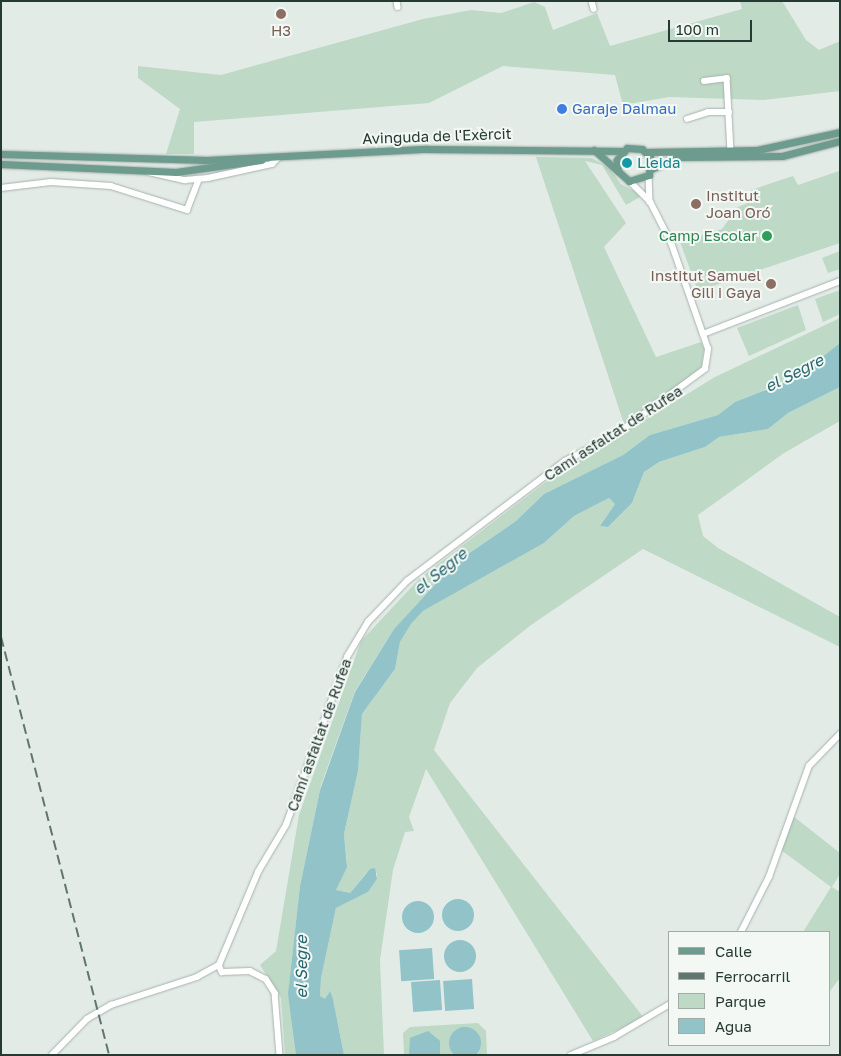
<!DOCTYPE html>
<meta charset="utf-8">
<style>
body{margin:0}
#map{position:relative;width:841px;height:1056px;overflow:hidden;background:#e3ebe7;font-family:"Golos Text",sans-serif}
div>[style]{position:absolute}
.green>*{inset:0;background:#bed9c5}
.water>*{inset:0;background:#91c3c9;transform-origin:0 0}
.round{border-radius:50%}
.roads{filter:drop-shadow(0 0 1px #a6b2ad) drop-shadow(0 0 1px #a6b2ad)}
.minor>*{height:5.5px;margin:-2.75px;padding:0 2.75px;transform-origin:2.75px;border-radius:2.75px;background:#fff}
.major>*{height:7px;margin:-3.5px;padding:0 3.5px;transform-origin:3.5px;border-radius:3.5px;background:#6d9b8d}
.rail>*{height:2px;margin-top:-1px;transform-origin:0;background:repeating-linear-gradient(90deg,#5f756f 0 10px,transparent 0 15px)}
.dots>*{width:14px;height:14px;translate:-50% -50%;box-sizing:border-box;border:2px solid #f3f8f5;border-radius:50%}
span{translate:-50% -50%;white-space:nowrap;text-align:center;line-height:1.15;-webkit-text-stroke:4px #f3f8f5;paint-order:stroke}
.education-label{font-size:15px;color:#785e54}
.left{translate:0 -50%;text-align:left}
.right{translate:-100% -50%;text-align:right}
.shop-label{font-size:15px;color:#366cbe}
.street-label{font-size:15px;color:#253a33}
.culture-label{font-size:15px;color:#0d838f}
.leisure-label{font-size:15px;color:#27864d}
.water-label{font-size:16px;color:#26656f;font-style:italic}
.frame{position:absolute;inset:0;border:2px solid #253a33;pointer-events:none}
.legend{position:absolute;left:668px;top:931px;width:162px;height:115px;box-sizing:border-box;background:#f3f8f5;border:1px solid #a1aca7;margin:0;padding:6px 9px;list-style:none;font-size:15px;color:#253a33}
.legend li{display:flex;align-items:center;gap:10px;height:25px}
.legend b{width:25px;border:1px solid #a1aca7}
.scale{position:absolute;left:668px;top:20px;width:84px;height:22px;box-sizing:border-box;border:2px solid #253a33;border-top:0;padding-left:6px;font-size:15px;line-height:18px;white-space:nowrap;color:#253a33;-webkit-text-stroke:4px #f3f8f5;paint-order:stroke}
</style>
<div id="map">
<div class="green">
<div style="clip-path:polygon(740px 1px,782px 1px,806px 40px,819px 50px,840px 41px,840px 91px,764px 100px,669px 97px,623px 105px,615px 75px,503px 66px,429px 103px,194px 122px,194px 154px,166px 154px,180px 109px,138px 78px,138px 66px,221px 75px,423px 19px,471px 10px,501px 13px,534px 2px,545px 7px,553px 30px,597px 13px,610px 46px,742px 9px)"></div>
<div style="clip-path:polygon(536px 157px,592px 158px,610px 169px,621px 184px,638px 193px,640px 197px,626px 205px,602px 165px,585px 161px,626px 223px,604px 247px,656px 357px,701px 342px,704px 348px,701px 371px,624px 424px)"></div>
<div style="clip-path:polygon(839px 171px,840px 243px,698px 291px,680px 242px,722px 229px,738px 207px,755px 200px,751px 190px,793px 176px,798px 185px)"></div>
<div style="clip-path:polygon(840px 251px,840px 269px,828px 273px,822px 258px)"></div>
<div style="clip-path:polygon(840px 290px,840px 314px,823px 322px,815px 299px)"></div>
<div style="clip-path:polygon(798px 305px,806px 330px,749px 356px,737px 328px)"></div>
<div style="clip-path:polygon(840px 318px,840px 343px,801px 375px,735px 402px,718px 415px,650px 435px,623px 455px,544px 494px,516px 521px,455px 563px,394px 629px,355px 691px,321px 785px,300px 886px,289px 986px,296px 1055px,285px 1055px,281px 998px,260px 965px,276px 951px,299px 815px,361px 641px,420px 578px,555px 475px,715px 377px)"></div>
<div style="clip-path:polygon(840px 387px,840px 421px,784px 453px,698px 515px,703px 536px,718px 548px,840px 617px,840px 647px,643px 549px,531px 625px,477px 668px,450px 703px,434px 750px,644px 1018px,593px 1041px,426px 769px,409px 817px,414px 831px,405px 832px,393px 870px,380px 960px,384px 1055px,344px 1055px,333px 999px,329px 992px,325px 1000px,320px 996px,321px 978px,336px 908px,368px 892px,377px 879px,377px 873px,366px 873px,350px 893px,336px 890px,347px 862px,344px 834px,358px 771px,362px 714px,395px 669px,400px 642px,411px 624px,423px 611px,544px 543px,574px 516px,609px 498px,615px 504px,600px 526px,608px 527px,632px 503px,644px 472px,659px 462px,705px 447px,719px 437px,768px 429px,788px 413px)"></div>
<div style="clip-path:polygon(793px 816px,840px 853px,840px 874px,832px 887px,840px 892px,840px 978px,830px 991px,830px 932px,803px 932px,831px 887px,781px 850px)"></div>
<div style="clip-path:polygon(478px 1023px,486px 1031px,487px 1055px,404px 1055px,403px 1033px,410px 1027px)"></div>
</div>
<div class="water">
<div style="clip-path:polygon(840px 343px,840px 387px,788px 413px,768px 429px,719px 437px,705px 447px,659px 462px,644px 472px,632px 503px,608px 527px,600px 526px,615px 504px,609px 498px,574px 516px,544px 543px,423px 611px,411px 624px,400px 642px,395px 669px,362px 714px,358px 771px,344px 834px,347px 867px,336px 890px,350px 893px,370px 869px,375px 868px,377px 879px,368px 892px,336px 908px,321px 978px,320px 996px,325px 999px,330px 991px,333px 999px,344px 1055px,296px 1055px,288px 994px,300px 886px,320px 790px,355px 692px,394px 629px,455px 563px,516px 521px,544px 494px,623px 455px,650px 435px,718px 415px,735px 402px,796px 378px)"></div>
<div class="round" style="left:442px;top:899px;width:32px;height:32px"></div>
<div class="round" style="left:402px;top:901px;width:32px;height:32px"></div>
<div class="round" style="left:444px;top:940px;width:32px;height:32px"></div>
<div style="left:432px;top:948px;width:31px;height:33px;rotate:86deg"></div>
<div style="left:472px;top:979px;width:30px;height:29px;rotate:86deg"></div>
<div style="left:440px;top:980px;width:30px;height:29px;rotate:86deg"></div>
<div class="round" style="left:449px;top:1027px;width:32px;height:32px"></div>
<div style="clip-path:polygon(428px 1031px,440px 1041px,440px 1055px,409px 1055px,410px 1038px)"></div>
</div>
<div class="roads">
<div class="minor">
<div style="left:397px;top:1px;width:6px;rotate:81deg"></div>
<div style="left:592px;top:1px;width:8px;rotate:76deg"></div>
<div style="left:704px;top:81px;width:23px;rotate:-7deg"></div>
<div style="left:727px;top:78px;width:73px;rotate:86.9deg"></div>
<div style="left:687px;top:119px;width:22px;rotate:-18deg"></div>
<div style="left:708px;top:112px;width:21px"></div>
<div style="left:149px;top:172px;width:37px;rotate:13deg"></div>
<div style="left:185px;top:180px;width:23px;rotate:-5deg"></div>
<div style="left:208px;top:178px;width:66px;rotate:-12.3deg"></div>
<div style="left:272px;top:164px;width:8px;rotate:-45deg"></div>
<div style="left:649px;top:175px;width:27px;rotate:88deg"></div>
<div style="left:1px;top:188px;width:50px;rotate:-6.8deg"></div>
<div style="left:51px;top:182px;width:60px;rotate:3.8deg"></div>
<div style="left:111px;top:186px;width:80px;rotate:17.5deg"></div>
<div style="left:187px;top:210px;width:33px;rotate:-69deg"></div>
<div style="left:703px;top:334px;width:147px;rotate:-21.1deg"></div>
<div style="left:741px;top:932px;width:62px;rotate:-63deg"></div>
<div style="left:769px;top:877px;width:118px;rotate:-70.2deg"></div>
<div style="left:809px;top:766px;width:45px;rotate:-45.9deg"></div>
<div style="left:219px;top:965px;width:8px;rotate:67deg"></div>
<div style="left:222px;top:972px;width:28px;rotate:-2deg"></div>
<div style="left:250px;top:971px;width:18px;rotate:27deg"></div>
<div style="left:266px;top:979px;width:17px;rotate:57deg"></div>
<div style="left:275px;top:993px;width:62px;rotate:85.4deg"></div>
<div style="left:52px;top:1055px;width:50px;rotate:-45.8deg"></div>
<div style="left:87px;top:1019px;width:28px;rotate:-30deg"></div>
<div style="left:111px;top:1005px;width:90px;rotate:-18deg"></div>
<div style="left:197px;top:977px;width:25px;rotate:-29deg"></div>
<div style="left:219px;top:965px;width:101px;rotate:-67.2deg"></div>
<div style="left:258px;top:872px;width:55px;rotate:-59.2deg"></div>
<div style="left:286px;top:825px;width:179px;rotate:-70deg"></div>
<div style="left:347px;top:657px;width:41px;rotate:-59deg"></div>
<div style="left:368px;top:622px;width:57px;rotate:-46.4deg"></div>
<div style="left:407px;top:581px;width:198px;rotate:-37.2deg"></div>
<div style="left:565px;top:461px;width:55px;rotate:-27deg"></div>
<div style="left:614px;top:436px;width:113px;rotate:-36.4deg"></div>
<div style="left:705px;top:369px;width:20px;rotate:-81deg"></div>
<div style="left:708px;top:349px;width:112px;rotate:-109.2deg"></div>
<div style="left:671px;top:243px;width:46px;rotate:-117.1deg"></div>
<div style="left:650px;top:202px;width:30px;rotate:-135deg"></div>
<div style="left:571px;top:1055px;width:47px;rotate:-22.7deg"></div>
<div style="left:614px;top:1037px;width:65px;rotate:-30.5deg"></div>
</div>
<div class="major">
<div style="left:594px;top:150px;width:47px;rotate:41.5deg"></div>
<div style="left:629px;top:181px;width:21px;rotate:-17deg"></div>
<div style="left:649px;top:175px;width:18px;rotate:-87deg"></div>
<div style="left:650px;top:157px;width:11px;rotate:-135deg"></div>
<div style="left:642px;top:149px;width:15px;rotate:-176deg"></div>
<div style="left:627px;top:148px;width:16px;rotate:130deg"></div>
<div style="left:617px;top:160px;width:11px;rotate:85deg"></div>
<div style="left:646px;top:152px;width:111px;rotate:-1deg"></div>
<div style="left:757px;top:150px;width:85px;rotate:-12.2deg"></div>
<div style="left:1px;top:154px;width:206px;rotate:1.7deg"></div>
<div style="left:207px;top:160px;width:220px;rotate:-2.9deg"></div>
<div style="left:427px;top:149px;width:196px;rotate:0.6deg"></div>
<div style="left:1px;top:164px;width:175px;rotate:2.6deg"></div>
<div style="left:176px;top:172px;width:86px;rotate:-8deg"></div>
<div style="left:651px;top:169px;width:30px;rotate:-24deg"></div>
<div style="left:678px;top:157px;width:104px;rotate:-0.6deg"></div>
<div style="left:782px;top:156px;width:60px;rotate:-14.5deg"></div>
</div>
</div>
<div class="rail">
<div style="left:1px;top:637px;width:432px;rotate:75.5deg"></div>
</div>
<div class="dots">
<div style="left:281px;top:14px;background:#8d6e63"></div>
<div style="left:562px;top:109px;background:#3f7fe0"></div>
<div style="left:627px;top:163px;background:#0f9aa8"></div>
<div style="left:696px;top:204px;background:#8d6e63"></div>
<div style="left:767px;top:236px;background:#2e9e5b"></div>
<div style="left:771px;top:284px;background:#8d6e63"></div>
</div>
<div class="education-label">
<span style="left:281px;top:31px">H3</span>
<span class="left" style="left:706px;top:204px">Institut<br>Joan Oró</span>
<span class="right" style="left:761px;top:284px">Institut Samuel<br>Gili i Gaya</span>
</div>
<div class="shop-label">
<span class="left" style="left:572px;top:109px">Garaje Dalmau</span>
</div>
<div class="street-label">
<span style="left:437px;top:136px;rotate:-2deg">Avinguda de l'Exèrcit</span>
<span style="left:613px;top:433px;rotate:-33deg">Camí asfaltat de Rufea</span>
<span style="left:319px;top:735px;rotate:-70deg">Camí asfaltat de Rufea</span>
</div>
<div class="culture-label">
<span class="left" style="left:637px;top:163px">Lleida</span>
</div>
<div class="leisure-label">
<span class="right" style="left:757px;top:236px">Camp Escolar</span>
</div>
<div class="water-label">
<span style="left:794px;top:373px;rotate:-27deg">el Segre</span>
<span style="left:440px;top:571px;rotate:-39deg">el Segre</span>
<span style="left:301px;top:967px;rotate:-90deg">el Segre</span>
</div>
<div class="frame"></div>
<ul class="legend">
<li><b style="height:6px;background:#6d9b8d"></b>Calle</li>
<li><b style="height:6px;background:#5f756f"></b>Ferrocarril</li>
<li><b style="height:14px;background:#bed9c5"></b>Parque</li>
<li><b style="height:14px;background:#91c3c9"></b>Agua</li>
</ul>
<div class="scale">100 m</div>
</div>
